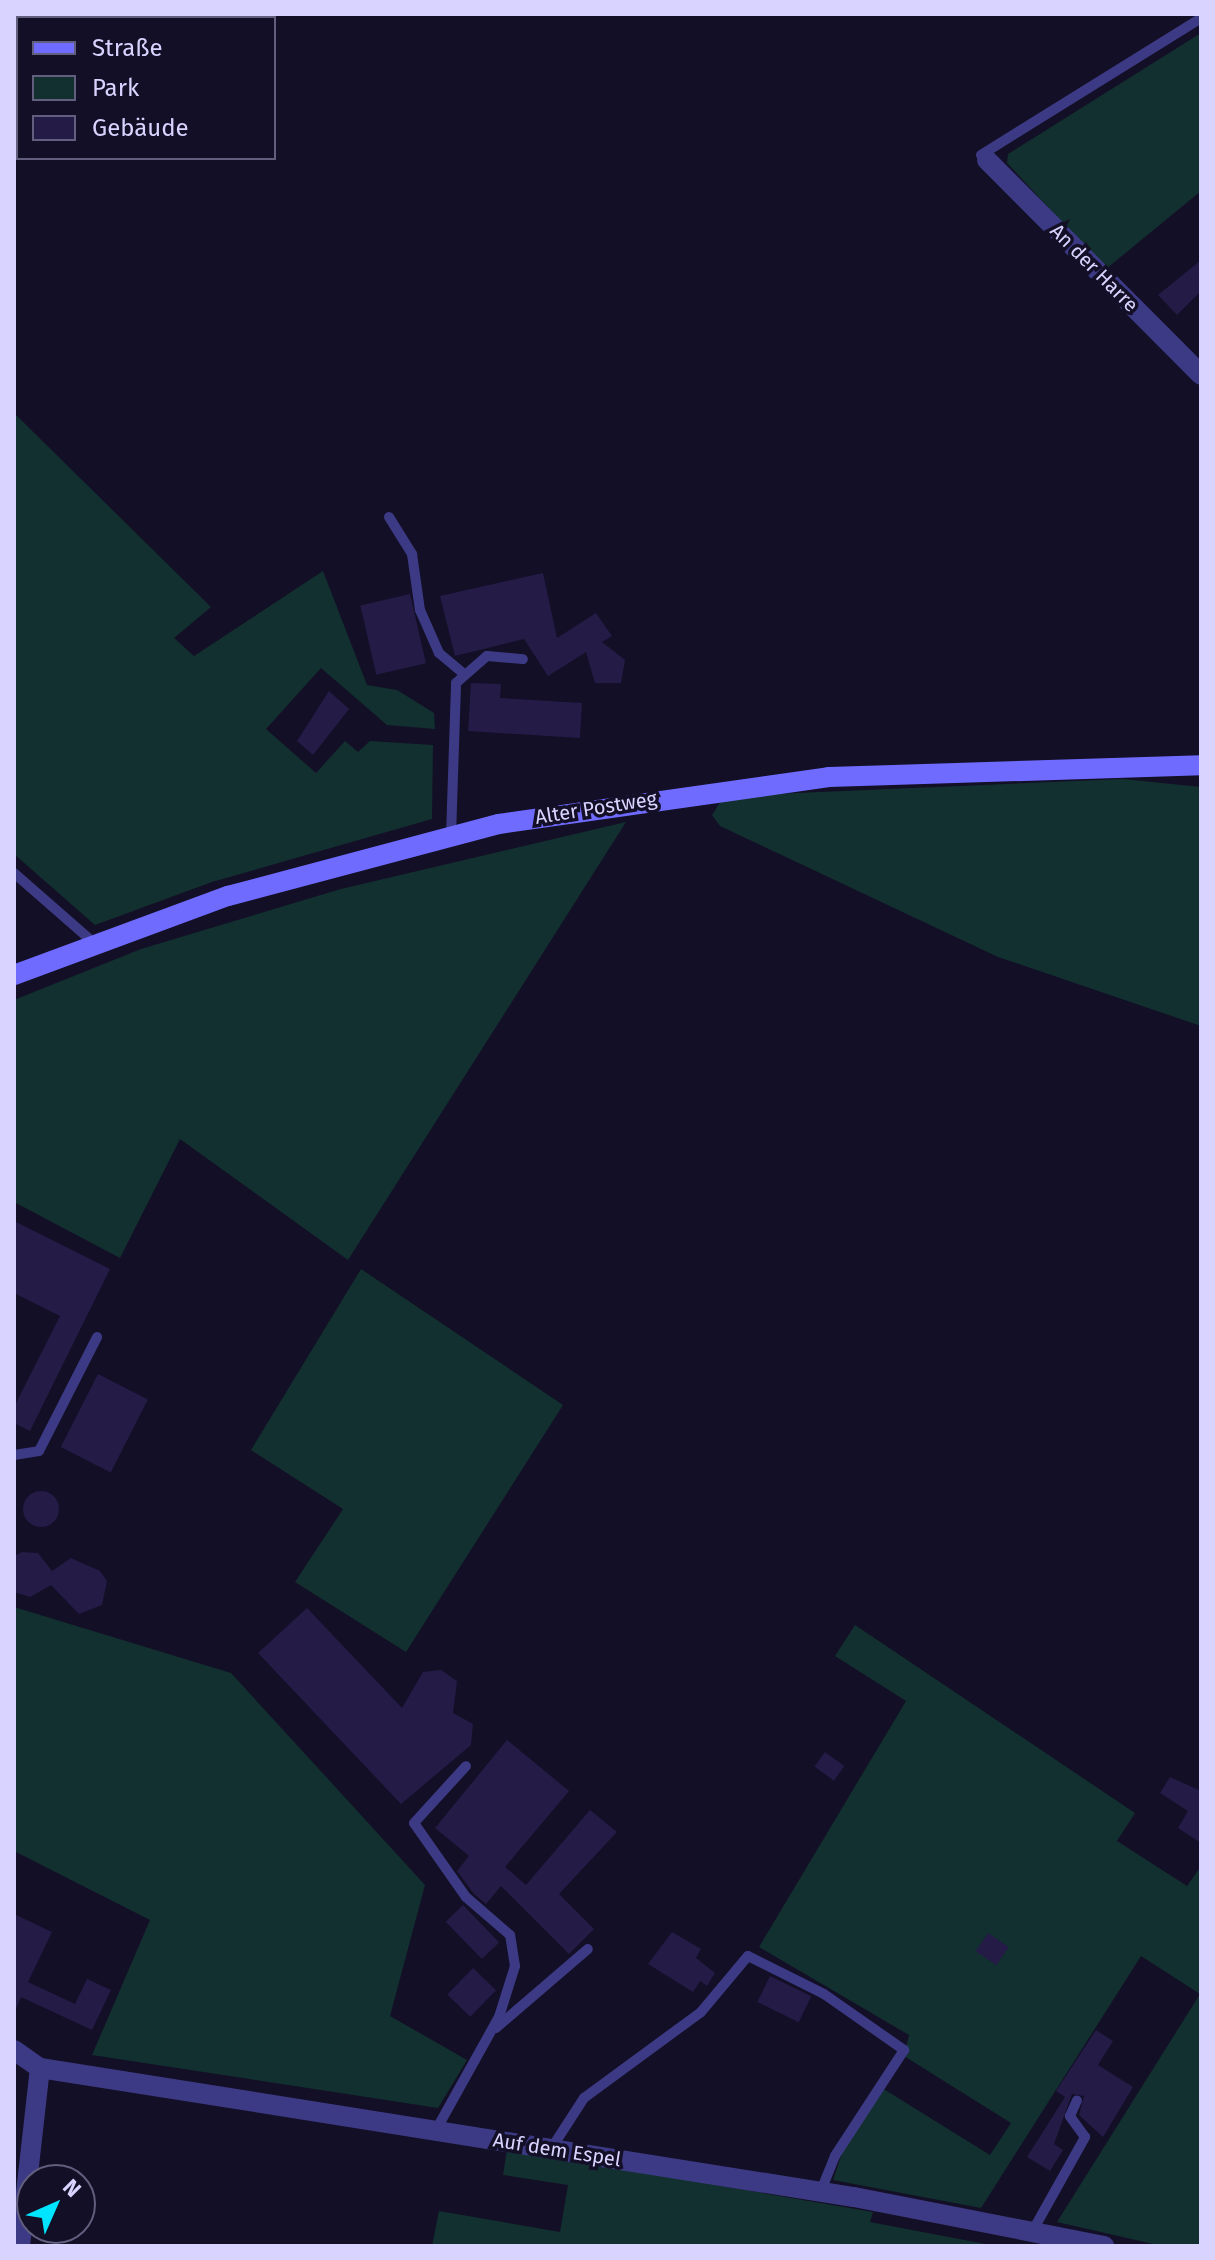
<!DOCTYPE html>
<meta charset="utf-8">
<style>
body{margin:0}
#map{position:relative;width:1215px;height:2260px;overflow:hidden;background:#130f26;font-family:"Fira Sans",sans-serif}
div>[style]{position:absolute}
.green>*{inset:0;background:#12302f}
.building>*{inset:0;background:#241b47;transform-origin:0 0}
.round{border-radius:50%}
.service>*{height:10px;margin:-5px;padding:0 5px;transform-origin:5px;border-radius:5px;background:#3d3a85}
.minor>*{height:20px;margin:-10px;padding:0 10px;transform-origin:10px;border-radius:10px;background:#3d3a85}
.secondary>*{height:20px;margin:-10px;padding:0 10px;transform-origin:10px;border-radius:10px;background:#6f6bff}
span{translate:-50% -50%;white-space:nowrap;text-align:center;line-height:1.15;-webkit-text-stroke:7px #130f26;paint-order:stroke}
.street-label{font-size:20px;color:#d9d4ff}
.frame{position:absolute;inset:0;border:16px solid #d9d4ff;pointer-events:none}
.legend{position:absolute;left:16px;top:16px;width:260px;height:144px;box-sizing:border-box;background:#130f26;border:2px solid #625e7d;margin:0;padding:10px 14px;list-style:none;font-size:24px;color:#d9d4ff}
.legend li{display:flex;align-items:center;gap:16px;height:40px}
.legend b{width:40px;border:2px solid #625e7d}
.north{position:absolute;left:16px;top:2164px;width:80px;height:80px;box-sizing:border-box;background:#130f26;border:2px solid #625e7d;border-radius:50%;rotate:45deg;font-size:22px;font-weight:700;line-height:32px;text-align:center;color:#d9d4ff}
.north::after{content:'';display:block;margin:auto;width:28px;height:36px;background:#00e5ff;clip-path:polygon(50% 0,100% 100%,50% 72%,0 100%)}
</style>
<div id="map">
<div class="green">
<div style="clip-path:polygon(1201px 33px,1201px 191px,1106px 269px,1007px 163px,1008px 154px)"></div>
<div style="clip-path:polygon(14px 413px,211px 607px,174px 638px,194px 656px,323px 571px,367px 685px,397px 690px,434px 713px,435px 729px,387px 725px,321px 668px,266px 729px,316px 773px,345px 741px,358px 752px,370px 741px,433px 745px,432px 819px,212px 882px,95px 925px,14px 854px)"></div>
<div style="clip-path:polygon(1123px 779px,1201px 787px,1201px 1026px,998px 957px,720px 826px,712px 815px,724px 796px)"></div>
<div style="clip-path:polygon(626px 822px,348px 1260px,180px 1139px,120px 1258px,14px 1202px,14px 1000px,141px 949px,341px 889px)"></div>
<div style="clip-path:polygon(361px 1269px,563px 1405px,406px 1652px,295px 1582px,343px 1509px,251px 1450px)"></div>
<div style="clip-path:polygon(14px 1607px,231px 1673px,425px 1885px,390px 2016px,467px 2060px,438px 2108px,92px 2055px,150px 1920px,14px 1851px)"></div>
<div style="clip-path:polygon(855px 1625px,1135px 1813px,1117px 1841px,1187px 1886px,1201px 1866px,1201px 2246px,1162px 2246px,1057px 2222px,1200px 1994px,1141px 1956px,981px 2208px,833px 2180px,843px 2150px,882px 2088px,990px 2155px,1011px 2123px,904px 2056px,909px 2035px,759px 1947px,906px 1701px,835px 1656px)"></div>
<div style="clip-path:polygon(507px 2149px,873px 2212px,870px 2222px,996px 2246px,432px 2246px,439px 2211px,560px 2232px,568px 2185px,503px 2175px)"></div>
</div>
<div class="building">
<div style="clip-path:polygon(1201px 260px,1201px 291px,1177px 315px,1158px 295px)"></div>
<div style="clip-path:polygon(543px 573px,557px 638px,596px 613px,612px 636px,602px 642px,625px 660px,621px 683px,595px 683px,586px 652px,548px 676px,524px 639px,455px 656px,440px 596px)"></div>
<div style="left:410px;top:594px;width:71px;height:51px;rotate:77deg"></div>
<div style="clip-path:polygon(471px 683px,501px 684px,500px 698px,582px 703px,580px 738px,468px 731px)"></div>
<div style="clip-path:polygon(329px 691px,349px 709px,313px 755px,297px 741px)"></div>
<div style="clip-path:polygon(14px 1221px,110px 1269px,30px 1431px,14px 1423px,14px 1407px,60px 1316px,14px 1293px)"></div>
<div style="left:98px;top:1374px;width:56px;height:82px;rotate:27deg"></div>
<div class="round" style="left:23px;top:1491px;width:36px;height:36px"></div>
<div style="clip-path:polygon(22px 1552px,38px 1553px,52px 1571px,71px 1558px,100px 1571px,107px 1581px,102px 1605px,79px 1614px,51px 1585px,30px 1597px,14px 1592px,14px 1556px)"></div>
<div style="clip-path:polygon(307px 1608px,402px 1708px,423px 1672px,441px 1670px,457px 1681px,453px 1713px,473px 1724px,471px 1745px,401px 1804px,258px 1653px)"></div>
<div style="clip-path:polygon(507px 1740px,569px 1791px,505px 1867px,526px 1885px,590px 1810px,617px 1832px,559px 1894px,594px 1929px,569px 1954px,501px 1886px,486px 1904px,474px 1894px,457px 1871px,469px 1856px,435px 1828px)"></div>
<div style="left:825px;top:1752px;width:24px;height:18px;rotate:36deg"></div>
<div style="clip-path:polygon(1170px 1777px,1201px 1791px,1201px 1843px,1178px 1828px,1188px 1811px,1160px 1793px)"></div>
<div style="left:463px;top:1905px;width:52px;height:24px;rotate:46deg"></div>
<div style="clip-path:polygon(14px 1914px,52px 1932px,28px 1982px,75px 2004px,87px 1979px,111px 1990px,92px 2030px,21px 1997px,14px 2013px)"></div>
<div style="clip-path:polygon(672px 1932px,701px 1949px,696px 1958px,715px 1973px,707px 1986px,700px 1981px,693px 1992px,648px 1964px)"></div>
<div style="left:988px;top:1933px;width:25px;height:22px;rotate:34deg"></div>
<div style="left:473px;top:1968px;width:32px;height:37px;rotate:44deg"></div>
<div style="left:770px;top:1976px;width:46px;height:29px;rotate:26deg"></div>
<div style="clip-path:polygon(1096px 2030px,1113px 2041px,1098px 2065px,1133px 2087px,1103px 2137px,1079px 2115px,1084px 2096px,1072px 2094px,1054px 2144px,1063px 2150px,1050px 2171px,1027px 2157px,1065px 2097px,1056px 2091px)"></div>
</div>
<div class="service">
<div style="left:981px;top:155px;width:259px;rotate:-31.9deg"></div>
<div style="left:389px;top:517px;width:44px;rotate:58.1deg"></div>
<div style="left:412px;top:554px;width:57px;rotate:81.9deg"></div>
<div style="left:420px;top:610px;width:47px;rotate:66.2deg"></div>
<div style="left:439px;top:653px;width:30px;rotate:40deg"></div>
<div style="left:451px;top:836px;width:153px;rotate:-88.1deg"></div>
<div style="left:456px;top:683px;width:41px;rotate:-41.1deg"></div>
<div style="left:487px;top:656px;width:36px;rotate:5deg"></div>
<div style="left:14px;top:873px;width:106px;rotate:41.2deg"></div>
<div style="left:14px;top:1455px;width:25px;rotate:-9deg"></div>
<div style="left:39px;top:1451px;width:128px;rotate:-63deg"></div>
<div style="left:496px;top:2028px;width:121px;rotate:-40.7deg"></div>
<div style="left:436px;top:2130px;width:129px;rotate:-60.9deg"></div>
<div style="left:499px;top:2017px;width:53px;rotate:-72.6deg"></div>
<div style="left:515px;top:1966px;width:31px;rotate:-99deg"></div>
<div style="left:510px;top:1935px;width:58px;rotate:-139.2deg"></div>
<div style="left:466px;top:1897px;width:90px;rotate:-125.1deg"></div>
<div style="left:414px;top:1823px;width:77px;rotate:-47.6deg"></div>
<div style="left:551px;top:2149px;width:61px;rotate:-57.1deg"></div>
<div style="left:584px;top:2098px;width:145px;rotate:-36.3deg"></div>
<div style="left:701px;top:2012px;width:73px;rotate:-50deg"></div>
<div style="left:748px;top:1956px;width:85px;rotate:26.6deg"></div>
<div style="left:824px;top:1994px;width:98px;rotate:35deg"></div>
<div style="left:904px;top:2050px;width:126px;rotate:123.1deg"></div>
<div style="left:835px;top:2156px;width:38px;rotate:112deg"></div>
<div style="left:1032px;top:2232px;width:109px;rotate:-60.8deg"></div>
<div style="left:1085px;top:2137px;width:26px;rotate:-126deg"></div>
<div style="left:1070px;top:2116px;width:17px;rotate:-66deg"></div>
</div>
<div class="minor">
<div style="left:987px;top:160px;width:303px;rotate:45.1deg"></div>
<div style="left:14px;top:2050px;width:32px;rotate:35deg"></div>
<div style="left:40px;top:2068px;width:824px;rotate:9.01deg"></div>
<div style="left:854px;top:2197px;width:255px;rotate:11.1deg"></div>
<div style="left:20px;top:2246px;width:179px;rotate:-83.6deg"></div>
</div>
<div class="secondary">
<div style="left:14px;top:975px;width:228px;rotate:-20.3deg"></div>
<div style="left:228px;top:896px;width:280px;rotate:-14.9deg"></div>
<div style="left:499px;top:824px;width:333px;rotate:-8.1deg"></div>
<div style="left:829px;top:777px;width:372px;rotate:-1.8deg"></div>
</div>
<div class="street-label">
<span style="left:1094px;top:268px;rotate:45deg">An der Harre</span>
<span style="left:596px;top:808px;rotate:-9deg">Alter Postweg</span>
<span style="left:557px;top:2150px;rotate:9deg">Auf dem Espel</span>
</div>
<div class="frame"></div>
<ul class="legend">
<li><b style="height:10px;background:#6f6bff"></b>Straße</li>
<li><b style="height:22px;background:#12302f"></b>Park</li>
<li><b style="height:22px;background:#241b47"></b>Gebäude</li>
</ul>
<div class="north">N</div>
</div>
